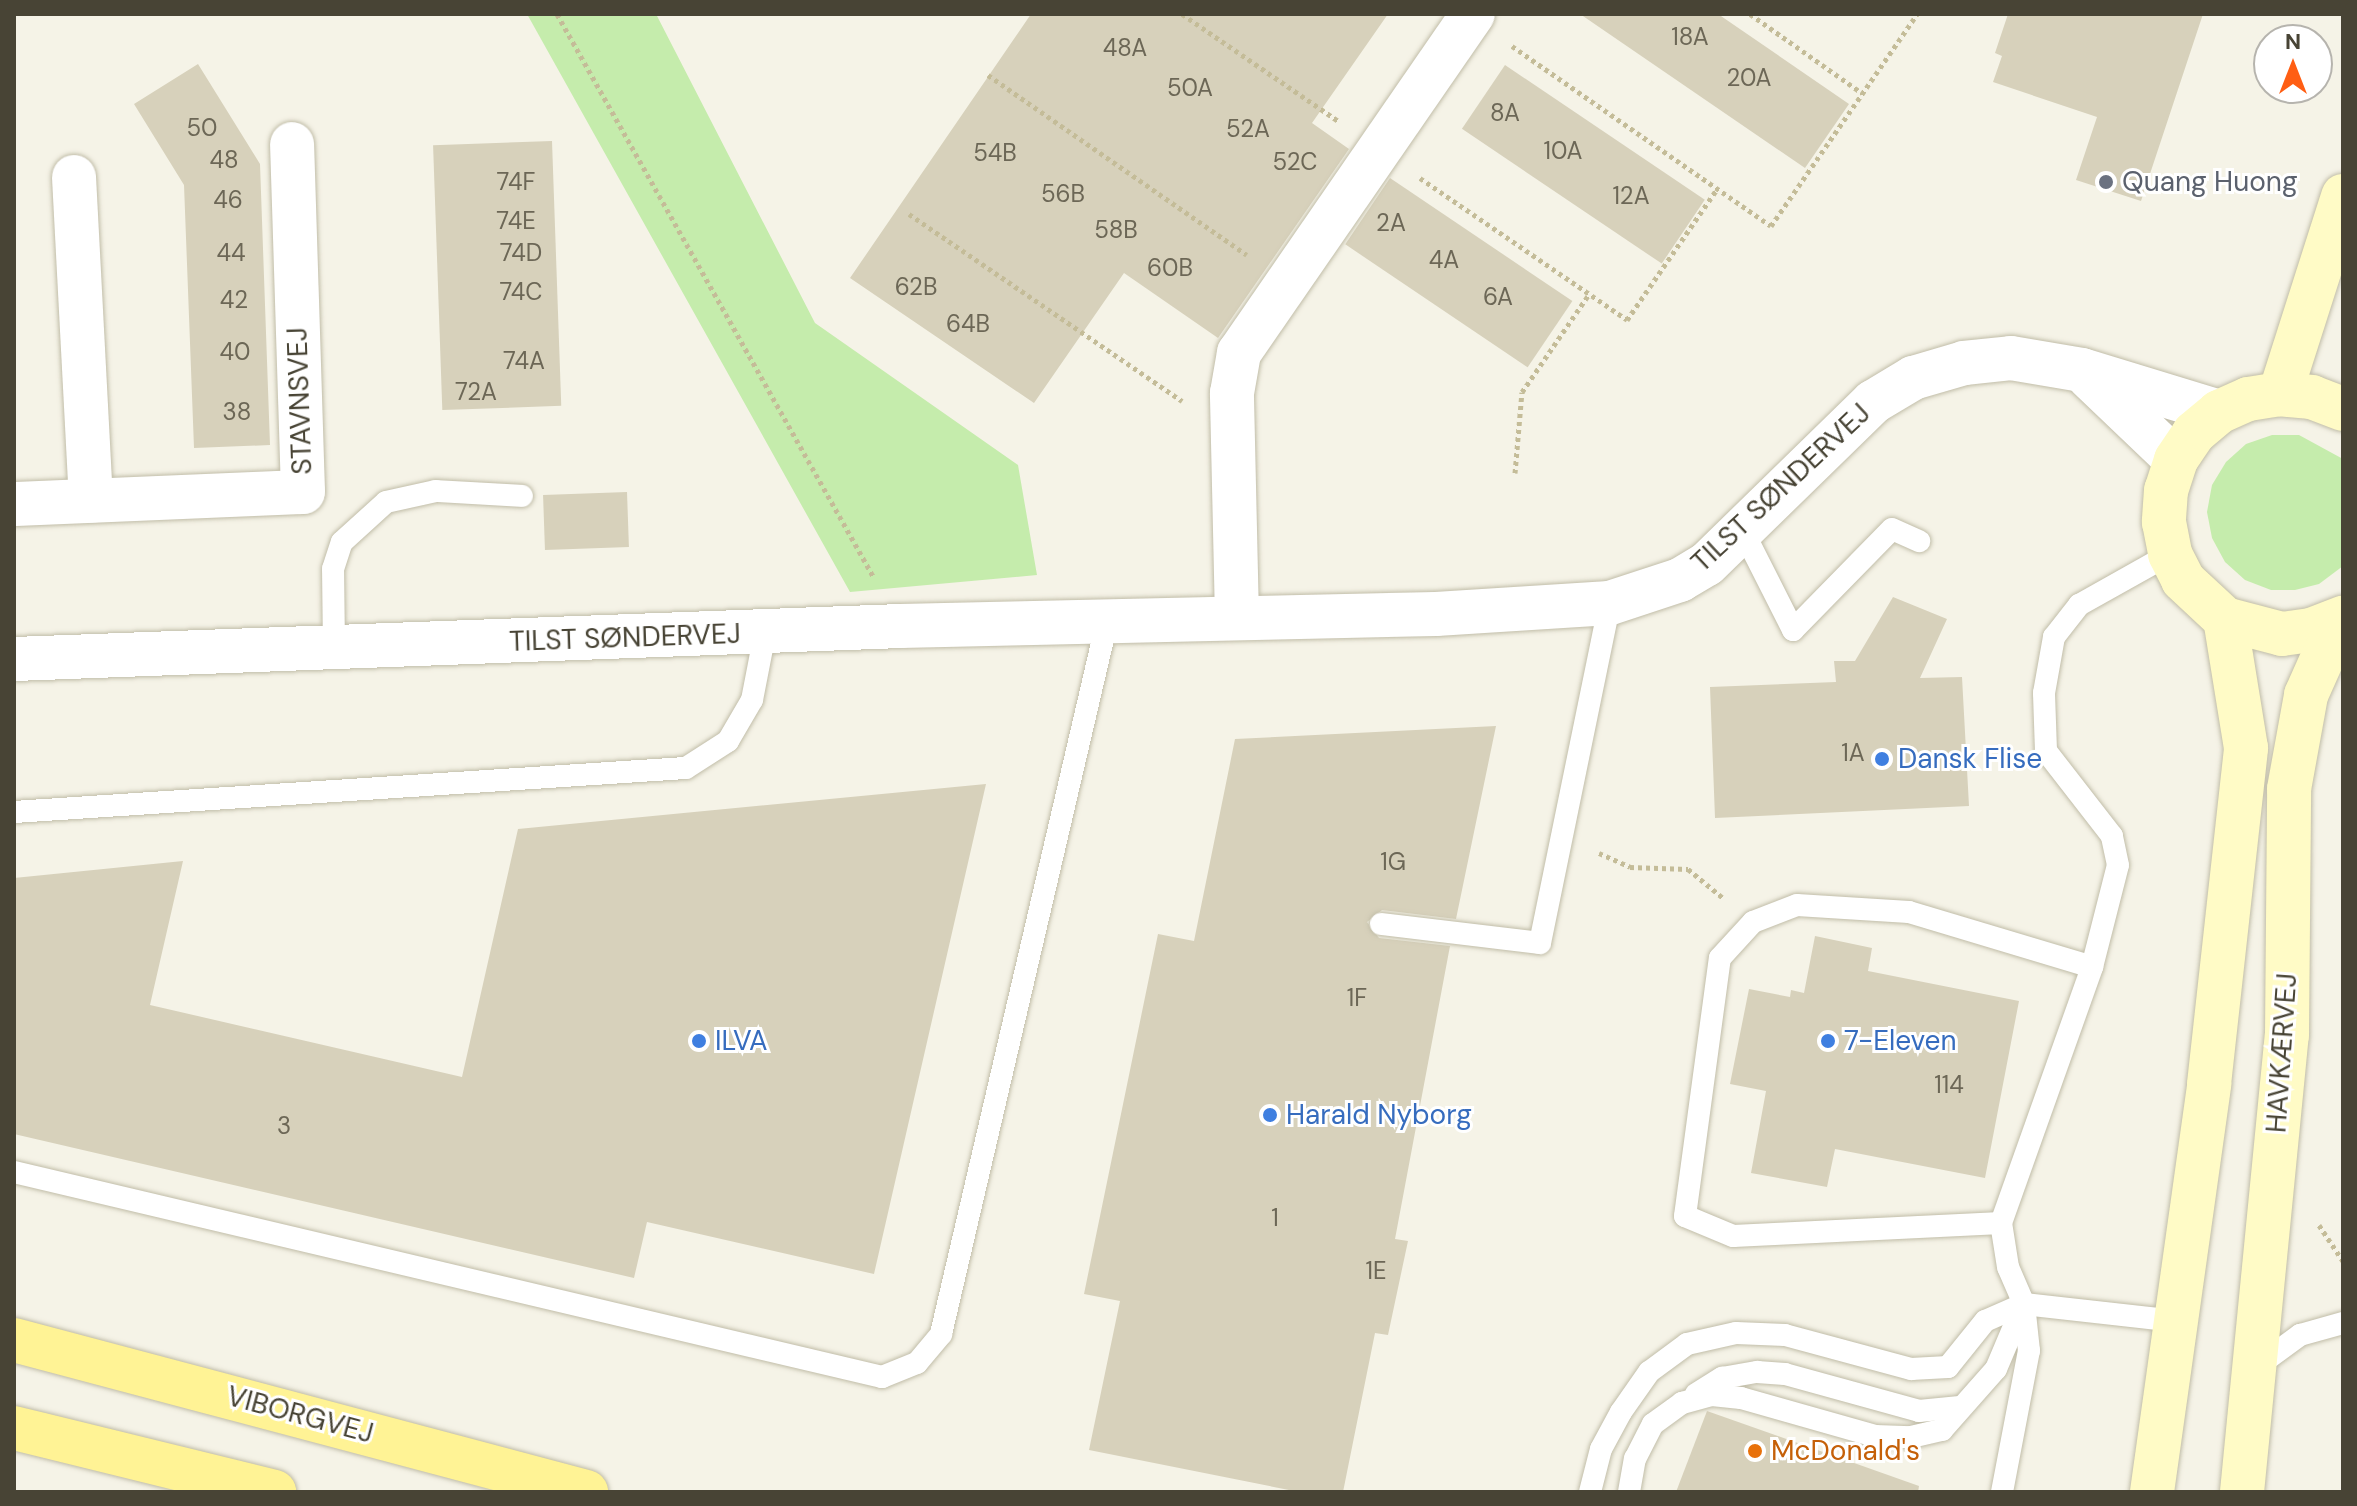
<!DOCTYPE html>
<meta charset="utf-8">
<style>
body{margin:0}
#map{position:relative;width:2357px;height:1506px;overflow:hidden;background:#f5f3e7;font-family:"DM Sans",sans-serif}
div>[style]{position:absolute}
.green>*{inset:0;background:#c5ecac}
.building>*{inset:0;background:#d7d1bb;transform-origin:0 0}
.path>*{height:5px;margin-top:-2.5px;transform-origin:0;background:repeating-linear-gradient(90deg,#c4bc98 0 4px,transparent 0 8px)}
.roads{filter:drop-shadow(0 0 2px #c1bda8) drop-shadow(0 0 2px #c1bda8)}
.lane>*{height:22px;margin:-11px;padding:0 11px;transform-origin:11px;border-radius:11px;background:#fff}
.street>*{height:44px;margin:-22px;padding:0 22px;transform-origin:22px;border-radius:22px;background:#fff}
.secondary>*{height:44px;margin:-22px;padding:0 22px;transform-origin:22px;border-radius:22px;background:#fffbc6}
.primary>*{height:44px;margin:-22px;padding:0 22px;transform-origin:22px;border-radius:22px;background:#fff395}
.dots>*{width:22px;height:22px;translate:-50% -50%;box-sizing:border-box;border:4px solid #fff;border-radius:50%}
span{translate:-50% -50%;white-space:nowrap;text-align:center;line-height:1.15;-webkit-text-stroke:6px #fff;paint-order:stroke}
.number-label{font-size:24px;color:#6c6756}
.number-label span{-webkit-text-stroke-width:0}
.worship-label{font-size:28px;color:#5b616d}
.left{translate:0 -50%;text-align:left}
.street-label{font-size:28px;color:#484435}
.shop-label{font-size:28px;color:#366cbe}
.food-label{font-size:28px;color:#c56008}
.frame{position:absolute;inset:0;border:16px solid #484435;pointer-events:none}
.north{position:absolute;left:2253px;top:24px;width:80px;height:80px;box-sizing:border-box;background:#fff;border:2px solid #b6b4ae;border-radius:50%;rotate:0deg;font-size:22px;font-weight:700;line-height:32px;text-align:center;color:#484435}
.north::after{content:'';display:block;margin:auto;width:28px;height:36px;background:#ff5e13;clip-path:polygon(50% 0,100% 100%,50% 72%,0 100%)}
</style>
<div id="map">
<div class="green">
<div style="clip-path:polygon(527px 14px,656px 14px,815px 323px,1018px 465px,1037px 575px,850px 592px)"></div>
<div style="clip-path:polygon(2272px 435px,2299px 435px,2343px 459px,2343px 566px,2319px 584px,2295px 590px,2271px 590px,2245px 580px,2225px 562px,2212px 538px,2207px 512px,2212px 485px,2226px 462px,2246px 444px)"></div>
</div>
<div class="building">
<div style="clip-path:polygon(1031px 14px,1388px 14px,1312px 123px,1349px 149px,1218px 338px,1124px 273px,1034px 403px,850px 278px)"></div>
<div style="clip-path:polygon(1580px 14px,1718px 14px,1849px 104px,1805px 168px)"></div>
<div style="clip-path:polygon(2008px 14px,2203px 14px,2141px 201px,2076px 180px,2097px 117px,1993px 82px,2002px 56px,1995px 53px)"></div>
<div style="clip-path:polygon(198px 64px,260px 164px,270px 445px,194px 448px,184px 185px,134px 104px)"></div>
<div style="left:1505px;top:65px;width:241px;height:77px;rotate:34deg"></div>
<div style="left:552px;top:141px;width:265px;height:119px;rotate:88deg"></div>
<div style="left:1390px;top:178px;width:220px;height:80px;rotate:34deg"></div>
<div style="left:627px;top:492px;width:55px;height:84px;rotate:88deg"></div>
<div style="clip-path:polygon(1893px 597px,1947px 619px,1920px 678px,1962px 677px,1969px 806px,1715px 818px,1710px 687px,1836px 682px,1834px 661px,1855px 661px)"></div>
<div style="clip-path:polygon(1496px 726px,1456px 919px,1382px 910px,1367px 922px,1379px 938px,1450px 946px,1395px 1239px,1408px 1241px,1388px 1335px,1375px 1333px,1343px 1492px,1299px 1492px,1089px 1450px,1120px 1301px,1084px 1294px,1158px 934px,1194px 941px,1235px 739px)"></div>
<div style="clip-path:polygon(986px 784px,874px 1274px,647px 1222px,634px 1278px,14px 1134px,14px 878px,183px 861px,150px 1005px,462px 1077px,518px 829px)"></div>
<div style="clip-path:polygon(1815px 936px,1872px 948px,1868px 971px,2019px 1001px,1985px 1178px,1835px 1149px,1827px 1187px,1751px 1173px,1766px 1091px,1730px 1084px,1749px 989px,1790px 997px,1791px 990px,1804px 993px)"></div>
<div style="clip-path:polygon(1707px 1411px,1919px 1486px,1918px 1492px,1676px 1492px)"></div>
</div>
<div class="path">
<div style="left:557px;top:14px;width:645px;rotate:60.65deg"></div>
<div style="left:1182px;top:14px;width:191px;rotate:34.4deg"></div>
<div style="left:1750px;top:14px;width:137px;rotate:35.2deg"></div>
<div style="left:1512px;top:46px;width:315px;rotate:34.8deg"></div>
<div style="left:1771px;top:226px;width:257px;rotate:-55.4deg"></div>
<div style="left:988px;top:75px;width:315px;rotate:34.8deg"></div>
<div style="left:1420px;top:178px;width:251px;rotate:34.4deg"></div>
<div style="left:1627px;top:320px;width:159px;rotate:-55.5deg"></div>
<div style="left:909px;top:214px;width:331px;rotate:34.4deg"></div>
<div style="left:1515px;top:473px;width:81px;rotate:-85.1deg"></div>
<div style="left:1522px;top:392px;width:119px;rotate:-55.6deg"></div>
<div style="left:1599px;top:853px;width:34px;rotate:24deg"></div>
<div style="left:1630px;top:867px;width:58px;rotate:2deg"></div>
<div style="left:1688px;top:869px;width:45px;rotate:39.6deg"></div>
<div style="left:2319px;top:1225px;width:43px;rotate:56.3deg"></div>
</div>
<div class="roads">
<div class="lane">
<div style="left:1743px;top:531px;width:111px;rotate:63.2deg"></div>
<div style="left:1793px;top:630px;width:141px;rotate:-45.6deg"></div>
<div style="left:1892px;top:529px;width:30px;rotate:24deg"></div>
<div style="left:334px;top:648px;width:79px;rotate:-90.7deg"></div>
<div style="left:333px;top:569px;width:28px;rotate:-72deg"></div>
<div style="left:342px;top:542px;width:59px;rotate:-42.3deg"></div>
<div style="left:386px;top:502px;width:51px;rotate:-12.4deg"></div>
<div style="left:436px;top:491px;width:86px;rotate:3.3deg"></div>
<div style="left:14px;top:812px;width:673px;rotate:-3.75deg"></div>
<div style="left:686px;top:768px;width:50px;rotate:-32.7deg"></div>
<div style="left:728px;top:741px;width:48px;rotate:-59.7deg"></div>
<div style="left:752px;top:700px;width:68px;rotate:-79deg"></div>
<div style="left:1381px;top:924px;width:160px;rotate:6.8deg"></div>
<div style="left:1540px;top:943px;width:347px;rotate:-78.4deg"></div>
<div style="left:14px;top:1172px;width:892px;rotate:13.29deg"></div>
<div style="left:882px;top:1377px;width:38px;rotate:-22deg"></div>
<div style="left:917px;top:1363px;width:38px;rotate:-50deg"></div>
<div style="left:941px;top:1334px;width:731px;rotate:-76.88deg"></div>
<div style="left:2001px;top:1223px;width:268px;rotate:177.2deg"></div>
<div style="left:1733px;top:1236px;width:52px;rotate:-157.4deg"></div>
<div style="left:1685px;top:1216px;width:260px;rotate:-82.3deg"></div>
<div style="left:1720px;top:958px;width:49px;rotate:-47.5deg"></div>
<div style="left:1753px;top:922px;width:47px;rotate:-21.1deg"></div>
<div style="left:1797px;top:905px;width:112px;rotate:3.6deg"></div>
<div style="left:1909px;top:912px;width:191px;rotate:16.7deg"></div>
<div style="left:2255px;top:1368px;width:56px;rotate:-36.3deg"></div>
<div style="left:2300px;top:1335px;width:45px;rotate:-15.6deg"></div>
<div style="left:1696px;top:1394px;width:31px;rotate:-32deg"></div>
<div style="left:1722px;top:1378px;width:36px;rotate:-10deg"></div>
<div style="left:1757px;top:1372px;width:28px;rotate:4deg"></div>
<div style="left:1785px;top:1374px;width:139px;rotate:15.4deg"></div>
<div style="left:1919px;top:1411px;width:41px;rotate:-5.6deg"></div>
<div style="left:1590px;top:1492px;width:44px;rotate:-75.7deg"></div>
<div style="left:1601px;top:1449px;width:42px;rotate:-61.6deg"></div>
<div style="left:1621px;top:1412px;width:49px;rotate:-55deg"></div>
<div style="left:1649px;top:1372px;width:47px;rotate:-36.4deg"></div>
<div style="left:1687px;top:1344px;width:50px;rotate:-12.7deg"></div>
<div style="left:1736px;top:1333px;width:49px;rotate:2.3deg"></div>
<div style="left:1785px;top:1335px;width:131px;rotate:15.1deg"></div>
<div style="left:1911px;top:1369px;width:37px;rotate:-3deg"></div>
<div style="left:1948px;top:1367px;width:59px;rotate:-51.2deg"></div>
<div style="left:1985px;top:1321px;width:43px;rotate:-23.6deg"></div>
<div style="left:2024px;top:1304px;width:153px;rotate:6.4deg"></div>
<div style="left:1629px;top:1492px;width:34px;rotate:-80deg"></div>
<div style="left:1635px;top:1459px;width:39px;rotate:-63deg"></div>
<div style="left:1653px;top:1424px;width:36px;rotate:-36deg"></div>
<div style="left:1682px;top:1403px;width:31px;rotate:-15deg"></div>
<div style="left:1712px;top:1395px;width:29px;rotate:6deg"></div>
<div style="left:1741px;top:1398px;width:139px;rotate:15.8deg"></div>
<div style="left:1875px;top:1436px;width:36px;rotate:2deg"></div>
<div style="left:1911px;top:1437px;width:32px;rotate:-13deg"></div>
<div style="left:1942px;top:1430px;width:81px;rotate:-48.5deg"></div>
<div style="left:1996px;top:1369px;width:69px;rotate:-67.1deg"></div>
<div style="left:2002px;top:1492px;width:144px;rotate:-79.2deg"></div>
<div style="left:2029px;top:1351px;width:47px;rotate:-96.1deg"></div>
<div style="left:2024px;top:1304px;width:40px;rotate:-113.4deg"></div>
<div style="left:2008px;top:1267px;width:45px;rotate:-99deg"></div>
<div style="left:2001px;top:1223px;width:272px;rotate:-70.4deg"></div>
<div style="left:2092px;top:967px;width:105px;rotate:-75.7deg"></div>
<div style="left:2118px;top:865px;width:30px;rotate:-102deg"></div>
<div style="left:2112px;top:836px;width:108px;rotate:-127.8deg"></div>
<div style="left:2046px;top:751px;width:58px;rotate:-92deg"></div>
<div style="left:2044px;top:693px;width:57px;rotate:-79.9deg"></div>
<div style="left:2054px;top:637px;width:41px;rotate:-52deg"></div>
<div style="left:2079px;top:605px;width:104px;rotate:-29.3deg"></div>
</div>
<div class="street">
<div style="left:74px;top:177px;width:324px;rotate:87deg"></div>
<div style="left:2089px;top:377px;width:120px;rotate:43.7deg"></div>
<div style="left:14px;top:504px;width:289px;rotate:-2.4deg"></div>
<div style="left:303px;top:492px;width:348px;rotate:-91.8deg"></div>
<div style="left:1237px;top:618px;width:225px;rotate:-91.3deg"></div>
<div style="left:1232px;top:393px;width:41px;rotate:-80.1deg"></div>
<div style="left:1239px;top:353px;width:412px;rotate:-55.4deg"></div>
<div style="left:14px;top:659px;width:887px;rotate:-2.13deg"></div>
<div style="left:900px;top:626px;width:536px;rotate:-1.28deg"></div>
<div style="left:1436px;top:614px;width:174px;rotate:-3.6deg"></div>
<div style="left:1610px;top:603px;width:74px;rotate:-18.2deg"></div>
<div style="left:1680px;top:580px;width:31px;rotate:-31deg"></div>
<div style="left:1707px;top:564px;width:232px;rotate:-44.3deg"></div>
<div style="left:1873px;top:402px;width:47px;rotate:-31deg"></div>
<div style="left:1913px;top:378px;width:53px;rotate:-16.4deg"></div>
<div style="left:1964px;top:363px;width:47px;rotate:-6.1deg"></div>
<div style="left:2011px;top:358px;width:72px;rotate:9.6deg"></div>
<div style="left:2082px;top:370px;width:143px;rotate:17deg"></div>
</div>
<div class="secondary">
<div style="left:2280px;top:394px;width:208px;rotate:-72.3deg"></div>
<div style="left:2343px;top:409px;width:33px;rotate:-159deg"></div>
<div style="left:2312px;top:397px;width:32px;rotate:-175deg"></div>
<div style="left:2280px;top:394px;width:32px;rotate:171deg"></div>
<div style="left:2248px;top:399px;width:32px;rotate:156deg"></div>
<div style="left:2219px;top:412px;width:33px;rotate:140deg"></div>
<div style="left:2194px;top:433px;width:32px;rotate:124deg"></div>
<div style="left:2176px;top:460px;width:32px;rotate:108deg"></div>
<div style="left:2166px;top:490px;width:32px;rotate:94deg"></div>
<div style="left:2164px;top:522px;width:33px;rotate:79deg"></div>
<div style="left:2170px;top:554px;width:29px;rotate:63deg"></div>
<div style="left:2183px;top:580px;width:57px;rotate:42.9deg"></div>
<div style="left:2225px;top:619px;width:59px;rotate:14.7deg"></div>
<div style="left:2282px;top:634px;width:29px;rotate:-8deg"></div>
<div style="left:2311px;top:630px;width:34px;rotate:-21deg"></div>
<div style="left:2152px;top:1492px;width:412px;rotate:-82deg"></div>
<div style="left:2209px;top:1084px;width:338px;rotate:-83.7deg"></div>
<div style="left:2246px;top:748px;width:131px;rotate:-99.2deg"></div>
<div style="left:2242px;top:1492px;width:459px;rotate:-84.4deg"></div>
<div style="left:2287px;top:1035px;width:246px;rotate:-89.5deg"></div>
<div style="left:2289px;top:789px;width:96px;rotate:-79.7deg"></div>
<div style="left:2306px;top:695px;width:81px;rotate:-66deg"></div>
</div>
<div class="primary">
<div style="left:14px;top:1340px;width:592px;rotate:14.88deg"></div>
<div style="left:14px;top:1428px;width:268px;rotate:13.8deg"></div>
</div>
</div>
<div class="dots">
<div style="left:2106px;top:182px;background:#6b7280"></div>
<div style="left:1882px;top:759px;background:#3f7fe0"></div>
<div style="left:699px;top:1041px;background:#3f7fe0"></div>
<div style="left:1828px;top:1041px;background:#3f7fe0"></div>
<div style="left:1270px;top:1115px;background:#3f7fe0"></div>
<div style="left:1755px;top:1451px;background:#e8710a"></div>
</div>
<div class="number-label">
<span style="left:1690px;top:37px">18A</span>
<span style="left:1125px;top:48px">48A</span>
<span style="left:1749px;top:78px">20A</span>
<span style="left:1190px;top:88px">50A</span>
<span style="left:1505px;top:113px">8A</span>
<span style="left:202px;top:128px">50</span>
<span style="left:1248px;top:129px">52A</span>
<span style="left:1563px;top:151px">10A</span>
<span style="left:995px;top:153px">54B</span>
<span style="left:224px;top:160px">48</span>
<span style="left:1295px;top:162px">52C</span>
<span style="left:516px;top:182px">74F</span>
<span style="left:1063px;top:194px">56B</span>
<span style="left:1631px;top:196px">12A</span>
<span style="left:228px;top:200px">46</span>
<span style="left:516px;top:221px">74E</span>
<span style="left:1391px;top:223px">2A</span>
<span style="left:1116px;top:230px">58B</span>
<span style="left:231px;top:253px">44</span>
<span style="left:521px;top:253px">74D</span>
<span style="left:1444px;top:260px">4A</span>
<span style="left:1170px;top:268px">60B</span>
<span style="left:916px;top:287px">62B</span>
<span style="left:521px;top:292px">74C</span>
<span style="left:1498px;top:297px">6A</span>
<span style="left:234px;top:300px">42</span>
<span style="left:968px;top:324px">64B</span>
<span style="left:235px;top:352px">40</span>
<span style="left:524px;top:361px">74A</span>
<span style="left:476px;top:392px">72A</span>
<span style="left:237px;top:412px">38</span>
<span style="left:1853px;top:753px">1A</span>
<span style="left:1393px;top:862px">1G</span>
<span style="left:1357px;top:998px">1F</span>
<span style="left:1949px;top:1085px">114</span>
<span style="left:284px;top:1126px">3</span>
<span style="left:1275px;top:1218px">1</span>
<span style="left:1376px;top:1271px">1E</span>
</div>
<div class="worship-label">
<span class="left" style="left:2122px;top:182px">Quang Huong</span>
</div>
<div class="street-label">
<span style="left:300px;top:401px;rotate:-92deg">STAVNSVEJ</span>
<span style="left:1781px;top:488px;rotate:-43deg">TILST SØNDERVEJ</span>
<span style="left:625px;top:638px;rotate:-2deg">TILST SØNDERVEJ</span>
<span style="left:2282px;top:1053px;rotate:-86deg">HAVKÆRVEJ</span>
<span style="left:300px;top:1415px;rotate:15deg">VIBORGVEJ</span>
</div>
<div class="shop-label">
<span class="left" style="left:1898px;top:759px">Dansk Flise</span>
<span class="left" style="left:715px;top:1041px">ILVA</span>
<span class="left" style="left:1844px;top:1041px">7-Eleven</span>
<span class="left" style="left:1286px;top:1115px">Harald Nyborg</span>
</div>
<div class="food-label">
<span class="left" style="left:1771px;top:1451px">McDonald's</span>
</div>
<div class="frame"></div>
<div class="north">N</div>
</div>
